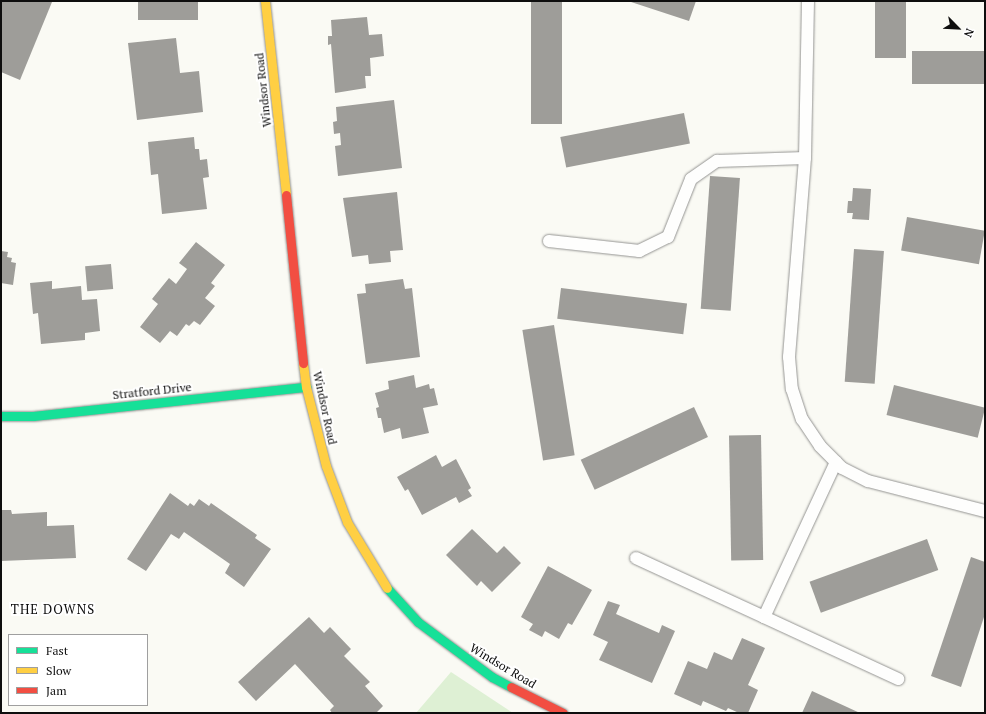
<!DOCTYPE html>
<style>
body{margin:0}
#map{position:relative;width:986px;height:714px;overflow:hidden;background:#fafaf4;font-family:"PT Serif",serif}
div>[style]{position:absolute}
.green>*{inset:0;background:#def0d4}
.building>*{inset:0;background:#9e9d99;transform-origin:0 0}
.roads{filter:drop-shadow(0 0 1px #949492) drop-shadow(0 0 1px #949492)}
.lane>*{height:12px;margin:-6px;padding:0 6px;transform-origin:6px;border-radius:6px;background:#fefefd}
.fast>*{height:9px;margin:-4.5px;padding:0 4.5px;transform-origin:4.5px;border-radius:4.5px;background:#16e098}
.slow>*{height:9px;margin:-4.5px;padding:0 4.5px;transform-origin:4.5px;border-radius:4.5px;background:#ffcf43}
.jam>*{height:9px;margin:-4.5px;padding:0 4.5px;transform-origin:4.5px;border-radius:4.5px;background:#f24e42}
span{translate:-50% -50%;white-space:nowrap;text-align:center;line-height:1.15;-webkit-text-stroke:4px #fff;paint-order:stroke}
.street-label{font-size:12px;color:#0e0e0e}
.neighbourhood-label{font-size:13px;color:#0e0e0e;letter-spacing:1px}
.frame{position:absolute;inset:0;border:2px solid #0e0e0e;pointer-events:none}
.legend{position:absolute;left:8px;top:634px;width:140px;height:72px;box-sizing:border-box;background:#fff;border:1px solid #9f9f9f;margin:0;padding:5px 7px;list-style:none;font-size:12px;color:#0e0e0e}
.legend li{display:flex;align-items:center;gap:8px;height:20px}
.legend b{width:20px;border:1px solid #9f9f9f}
.north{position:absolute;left:938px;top:8px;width:40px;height:40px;-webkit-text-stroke:3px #fff;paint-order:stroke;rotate:114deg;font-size:11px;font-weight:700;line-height:16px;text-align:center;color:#0e0e0e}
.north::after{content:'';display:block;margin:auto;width:14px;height:18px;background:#0e0e0e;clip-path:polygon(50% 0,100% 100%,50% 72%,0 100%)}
</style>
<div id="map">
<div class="green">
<div style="clip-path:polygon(451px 672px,513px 713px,416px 713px)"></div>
</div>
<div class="building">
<div style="clip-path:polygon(1px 1px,52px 2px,20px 80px,1px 72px)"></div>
<div style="left:138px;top:1px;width:60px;height:19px"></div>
<div style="left:531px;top:1px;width:31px;height:123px"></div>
<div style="clip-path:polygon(628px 1px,696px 1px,689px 21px)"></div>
<div style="left:875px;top:1px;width:31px;height:57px"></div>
<div style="clip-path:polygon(367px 17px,369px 35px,382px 34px,384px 56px,370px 58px,371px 76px,365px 76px,366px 88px,335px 93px,331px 44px,328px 45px,328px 36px,332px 36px,331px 20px)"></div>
<div style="clip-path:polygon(176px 38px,180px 73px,199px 71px,203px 112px,137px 120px,128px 43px)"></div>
<div style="left:985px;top:51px;width:33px;height:73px;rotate:90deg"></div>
<div style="clip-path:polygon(394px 100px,402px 168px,338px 176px,335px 146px,341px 145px,340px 133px,334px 134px,333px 122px,337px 121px,336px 107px)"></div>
<div style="left:684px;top:113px;width:31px;height:126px;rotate:79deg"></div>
<div style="clip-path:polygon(194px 137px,195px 149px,199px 149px,200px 160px,207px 159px,209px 177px,203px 178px,207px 209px,162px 214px,158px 174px,151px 175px,148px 142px)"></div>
<div style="left:710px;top:176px;width:30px;height:133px;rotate:4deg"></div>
<div style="clip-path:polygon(853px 188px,871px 189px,869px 220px,852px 219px,853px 213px,847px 213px,848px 201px,852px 201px)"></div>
<div style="clip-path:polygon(397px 192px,403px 250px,390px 251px,391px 262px,369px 264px,368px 255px,352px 257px,343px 198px)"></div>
<div style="left:907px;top:217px;width:79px;height:34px;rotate:10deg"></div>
<div style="clip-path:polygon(196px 242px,225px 265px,211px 283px,215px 286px,205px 298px,215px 306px,200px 325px,194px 321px,189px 326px,186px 324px,177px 336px,170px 331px,160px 343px,140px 327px,158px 304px,152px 299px,169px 278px,176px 284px,187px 269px,179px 263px)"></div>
<div style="left:854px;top:249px;width:30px;height:133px;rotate:4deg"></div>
<div style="clip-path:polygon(1px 251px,8px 252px,7px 257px,12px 258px,11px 262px,16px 263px,13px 285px,1px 283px)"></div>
<div style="left:111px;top:264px;width:25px;height:26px;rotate:85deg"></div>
<div style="clip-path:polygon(403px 279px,405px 289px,412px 288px,420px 357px,366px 364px,357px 294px,366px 293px,365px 284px)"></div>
<div style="clip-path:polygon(52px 281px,52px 289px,81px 286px,82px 300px,97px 299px,100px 331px,85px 333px,85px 340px,41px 344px,38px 313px,33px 314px,30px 283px)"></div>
<div style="left:561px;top:288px;width:127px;height:31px;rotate:7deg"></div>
<div style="left:554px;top:325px;width:132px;height:32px;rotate:81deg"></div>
<div style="clip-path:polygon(414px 375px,416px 388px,429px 384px,430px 389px,434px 388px,438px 405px,423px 408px,429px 433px,402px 439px,400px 428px,384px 433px,381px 418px,378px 418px,376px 408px,379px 407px,375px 393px,389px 389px,388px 381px)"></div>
<div style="left:894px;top:385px;width:94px;height:31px;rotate:14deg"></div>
<div style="left:694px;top:407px;width:33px;height:125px;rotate:65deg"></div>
<div style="left:761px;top:435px;width:125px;height:32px;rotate:89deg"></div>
<div style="clip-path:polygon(436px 455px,442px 467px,456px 459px,471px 488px,468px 490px,472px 496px,459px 503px,456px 497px,422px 515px,408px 489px,405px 491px,397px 477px)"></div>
<div style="clip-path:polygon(170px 493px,188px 506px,190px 503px,194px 506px,199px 499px,209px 506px,211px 503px,257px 535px,255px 538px,271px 549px,244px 587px,225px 573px,230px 564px,184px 532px,179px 539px,171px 534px,146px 571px,127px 559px)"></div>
<div style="clip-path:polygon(1px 510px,11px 510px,12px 514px,47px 512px,47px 526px,74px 525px,76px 558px,1px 561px)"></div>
<div style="clip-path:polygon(472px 529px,497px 553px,504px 546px,521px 563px,492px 592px,481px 581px,477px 586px,446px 555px)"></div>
<div style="left:927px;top:539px;width:33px;height:125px;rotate:70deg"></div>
<div style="clip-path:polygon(971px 557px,985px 562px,985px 614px,961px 687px,931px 676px)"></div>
<div style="clip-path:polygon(548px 566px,592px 590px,572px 625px,568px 623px,559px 639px,545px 631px,542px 637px,529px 630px,533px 624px,521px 617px)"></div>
<div style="clip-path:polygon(608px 601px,620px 605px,616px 614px,659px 633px,662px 625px,675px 631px,652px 683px,599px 660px,608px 642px,593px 635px)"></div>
<div style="clip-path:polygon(309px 617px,324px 633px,330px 627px,351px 649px,344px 656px,370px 682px,365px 686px,383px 706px,376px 713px,332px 713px,330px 710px,334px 706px,295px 664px,256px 701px,238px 682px)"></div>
<div style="clip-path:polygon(742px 638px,765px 648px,748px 685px,758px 690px,748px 713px,739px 713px,728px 708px,726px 711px,703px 701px,701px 706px,674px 694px,688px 661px,707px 669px,714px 652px,732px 660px)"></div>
<div style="clip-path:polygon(812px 691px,860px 713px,802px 713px)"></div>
</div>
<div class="roads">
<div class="lane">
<div style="left:808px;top:1px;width:157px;rotate:91.1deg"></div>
<div style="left:805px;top:158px;width:200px;rotate:94.6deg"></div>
<div style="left:789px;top:357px;width:32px;rotate:85deg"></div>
<div style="left:792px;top:389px;width:32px;rotate:72deg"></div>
<div style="left:802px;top:419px;width:32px;rotate:56deg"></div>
<div style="left:820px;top:446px;width:31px;rotate:45deg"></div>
<div style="left:842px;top:468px;width:29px;rotate:27deg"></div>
<div style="left:868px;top:481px;width:121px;rotate:14.4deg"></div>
<div style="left:549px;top:241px;width:91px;rotate:6.3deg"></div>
<div style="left:639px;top:251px;width:32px;rotate:-26deg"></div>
<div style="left:668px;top:237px;width:62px;rotate:-68.4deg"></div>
<div style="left:691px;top:179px;width:32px;rotate:-35deg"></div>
<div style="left:717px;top:161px;width:88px;rotate:-2deg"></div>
<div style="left:836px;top:462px;width:171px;rotate:114.9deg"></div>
<div style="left:764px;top:617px;width:148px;rotate:24.8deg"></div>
<div style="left:636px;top:558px;width:141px;rotate:24.7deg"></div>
</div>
<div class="fast">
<div style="left:1px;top:416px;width:32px"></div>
<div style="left:33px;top:416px;width:275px;rotate:-6.1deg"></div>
<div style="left:387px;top:588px;width:46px;rotate:47.6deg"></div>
<div style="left:418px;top:622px;width:92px;rotate:36.6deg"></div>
<div style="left:492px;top:677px;width:21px;rotate:28deg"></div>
</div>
<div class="slow">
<div style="left:265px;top:1px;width:195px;rotate:83.8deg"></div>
<div style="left:303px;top:363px;width:24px;rotate:83deg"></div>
<div style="left:306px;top:387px;width:81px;rotate:75.8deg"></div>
<div style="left:326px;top:466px;width:60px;rotate:69.4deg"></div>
<div style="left:347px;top:522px;width:77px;rotate:58.8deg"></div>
</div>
<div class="jam">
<div style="left:286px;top:195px;width:169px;rotate:84.2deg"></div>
<div style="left:511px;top:687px;width:58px;rotate:26.6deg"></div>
</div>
</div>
<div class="street-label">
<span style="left:263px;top:90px;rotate:-96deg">Windsor Road</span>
<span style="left:152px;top:391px;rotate:-6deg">Stratford Drive</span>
<span style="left:325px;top:408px;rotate:78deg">Windsor Road</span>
<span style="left:503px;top:666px;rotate:31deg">Windsor Road</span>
</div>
<div class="neighbourhood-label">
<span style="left:53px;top:609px">THE DOWNS</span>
</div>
<div class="frame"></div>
<ul class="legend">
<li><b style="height:5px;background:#16e098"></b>Fast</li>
<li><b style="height:5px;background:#ffcf43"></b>Slow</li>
<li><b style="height:5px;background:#f24e42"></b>Jam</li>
</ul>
<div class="north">N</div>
</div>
